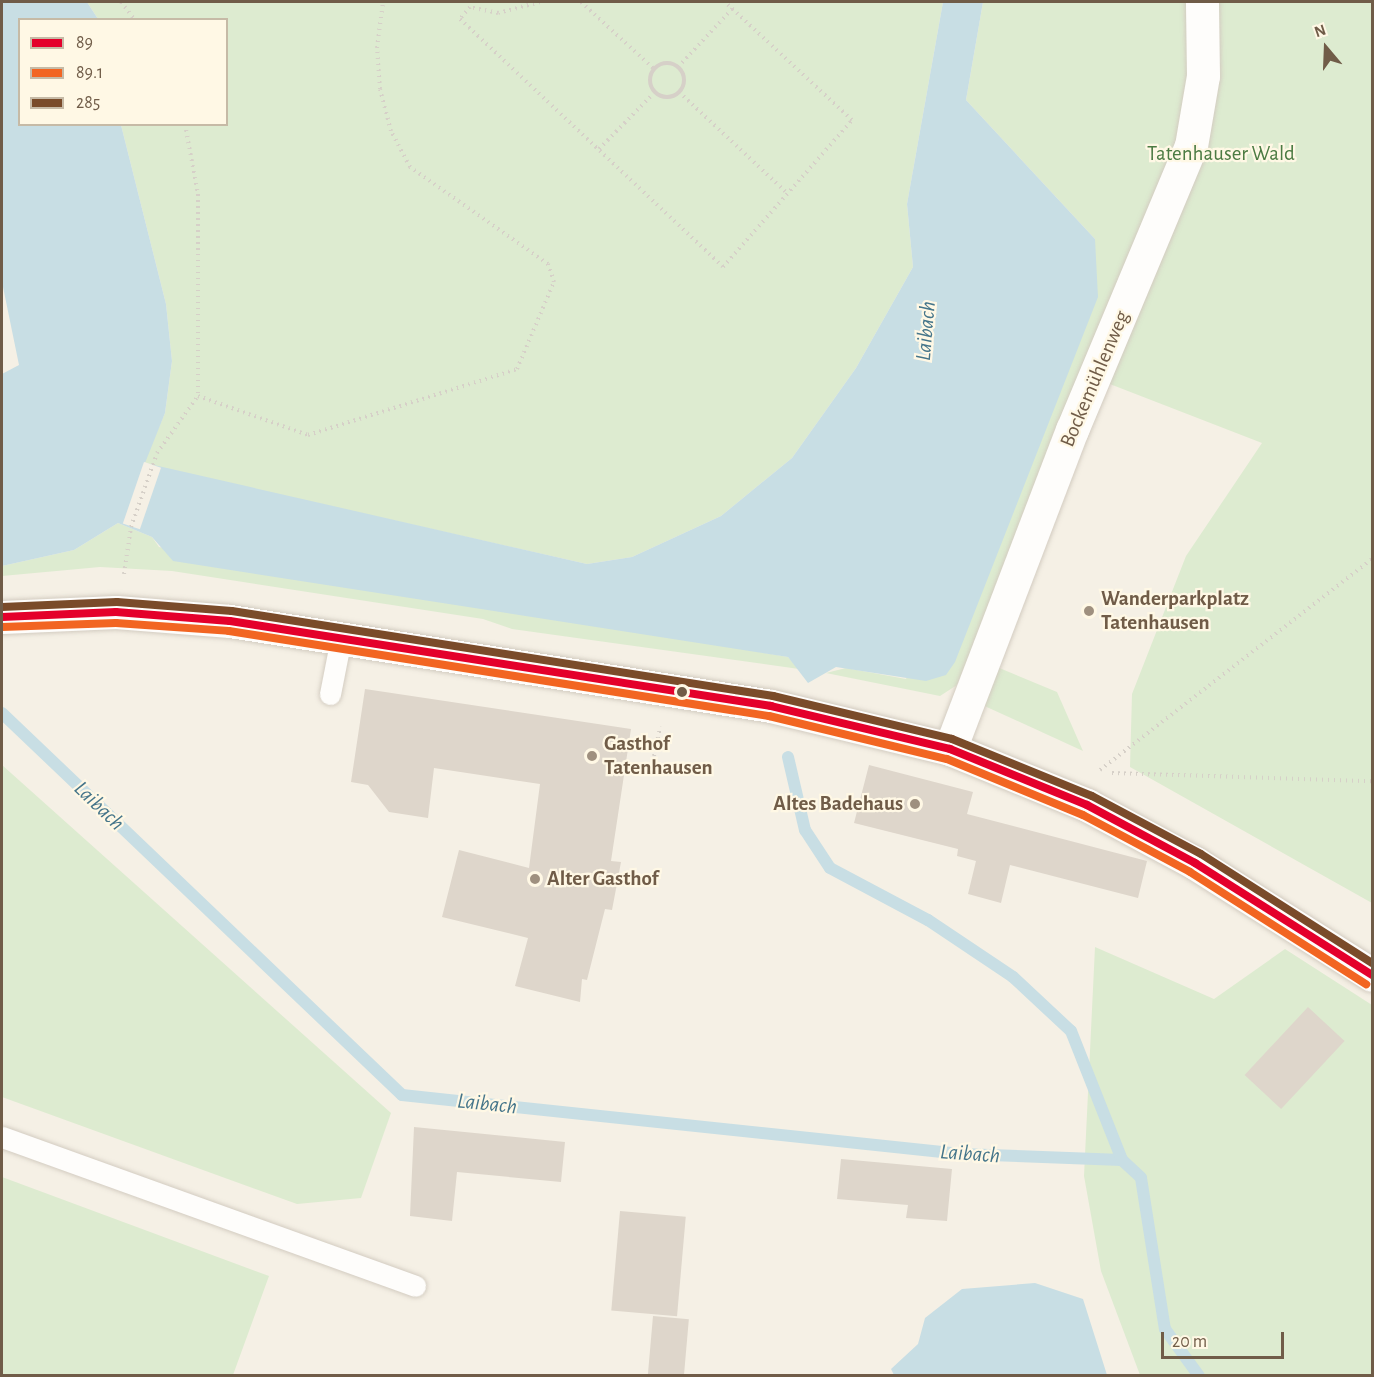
<!DOCTYPE html>
<meta charset="utf-8">
<style>
body{margin:0}
#map{position:relative;width:1374px;height:1377px;overflow:hidden;background:#f5f0e5;font-family:"Alegreya Sans",sans-serif}
div>[style]{position:absolute}
.green>*{inset:0;background:#ddebd0}
.water>*{inset:0;background:#c8dee4}
.pier>*{inset:0;background:#f5f0e5;transform-origin:0 0}
.stream>*{height:12px;margin:-6px;padding:0 6px;transform-origin:6px;border-radius:6px;background:#c8dee4}
.building>*{inset:0;background:#ded6cb;transform-origin:0 0}
.path>*{height:4px;margin-top:-2px;transform-origin:0;background:repeating-linear-gradient(90deg,#d6d0c8 0 1.5px,transparent 0 6px)}
.path>.ring{margin:-2px;padding:0;box-sizing:content-box;background:none;border:4px solid #d6d0c8;border-radius:50%}
.roads{filter:drop-shadow(0 0 2px #d3ccc1) drop-shadow(0 0 2px #d3ccc1)}
.lane>*{height:21px;margin:-10.5px;padding:0 10.5px;transform-origin:10.5px;border-radius:10.5px;background:#fefdfb}
.street>*{height:33px;margin:-16.5px;padding:0 16.5px;transform-origin:16.5px;border-radius:16.5px;background:#fefdfb}
.secondary>*{height:33px;margin:-16.5px;padding:0 16.5px;transform-origin:16.5px;border-radius:16.5px;background:#fefdfb}
.bus-1>*{height:8px;margin:-4px;padding:0 4px;transform-origin:4px;border-radius:4px;background:#e4002b}
.bus-2>*{height:8px;margin:-4px;padding:0 4px;transform-origin:4px;border-radius:4px;background:#f26522}
.bus-3>*{height:8px;margin:-4px;padding:0 4px;transform-origin:4px;border-radius:4px;background:#7a4b2a}
.dots>*{width:16px;height:16px;translate:-50% -50%;box-sizing:border-box;border:3px solid #fff8e5;border-radius:50%}
span{translate:-50% -50%;white-space:nowrap;text-align:center;line-height:1.15;-webkit-text-stroke:4.5px #fff8e5;paint-order:stroke}
.park-label{font-size:21px;color:#4c7b43}
.street-label{font-size:21px;color:#705c48}
.poi-label{font-size:21px;color:#705c48;font-weight:700}
.left{translate:0 -50%;text-align:left}
.right{translate:-100% -50%;text-align:right}
.water-label{font-size:22px;color:#45758a;font-style:italic}
.frame{position:absolute;inset:0;border:3px solid #705c48;pointer-events:none}
.legend{position:absolute;left:18px;top:18px;width:210px;height:108px;box-sizing:border-box;background:#fff8e5;border:2px solid #c6baa6;margin:0;padding:8px 10px;list-style:none;font-size:18px;color:#705c48}
.legend li{display:flex;align-items:center;gap:12px;height:30px}
.legend b{width:30px;border:2px solid #c6baa6}
.north{position:absolute;left:1296px;top:18px;width:60px;height:60px;-webkit-text-stroke:4px #fff8e5;paint-order:stroke;rotate:341deg;font-size:16px;font-weight:700;line-height:24px;text-align:center;color:#705c48}
.north::after{content:'';display:block;margin:auto;width:21px;height:27px;background:#705c48;clip-path:polygon(50% 0,100% 100%,50% 72%,0 100%)}
.scale{position:absolute;left:1161px;top:1332px;width:123px;height:27px;box-sizing:border-box;border:3px solid #705c48;border-top:0;padding-left:8px;font-size:18px;line-height:21px;white-space:nowrap;color:#705c48;-webkit-text-stroke:4px #fff8e5;paint-order:stroke}
</style>
<div id="map">
<div class="green">
<div style="clip-path:polygon(87px 2px,943px 2px,907px 204px,913px 267px,856px 368px,792px 458px,721px 516px,632px 557px,587px 564px,161px 468px,144px 462px,165px 413px,172px 361px,166px 304px,121px 125px,226px 124px,226px 20px,98px 19px)"></div>
<div style="clip-path:polygon(983px 2px,1372px 2px,1372px 903px,1130px 767px,1132px 694px,1186px 556px,1262px 443px,1084px 374px,957px 685px,940px 696px,826px 673px,846px 668px,906px 679px,1095px 239px,966px 100px)"></div>
<div style="clip-path:polygon(118px 523px,152px 537px,159px 547px,788px 657px,799px 669px,512px 629px,483px 619px,172px 571px,100px 567px,2px 576px,2px 566px,74px 550px)"></div>
<div style="clip-path:polygon(992px 665px,1057px 692px,1083px 751px,978px 703px)"></div>
<div style="clip-path:polygon(2px 765px,391px 1113px,361px 1198px,297px 1204px,2px 1097px)"></div>
<div style="clip-path:polygon(1095px 947px,1214px 999px,1285px 949px,1372px 1005px,1372px 1375px,1140px 1375px,1101px 1271px,1084px 1176px)"></div>
<div style="clip-path:polygon(2px 1177px,269px 1276px,233px 1375px,2px 1375px)"></div>
</div>
<div class="water">
<div style="clip-path:polygon(2px 2px,87px 2px,98px 19px,20px 20px,20px 124px,121px 125px,166px 304px,172px 361px,165px 413px,145px 463px,587px 564px,632px 557px,721px 516px,792px 458px,856px 368px,913px 267px,907px 204px,943px 2px,983px 2px,966px 100px,1095px 239px,1098px 297px,955px 662px,946px 675px,926px 681px,836px 667px,808px 683px,788px 657px,173px 561px,152px 537px,118px 523px,74px 550px,2px 566px,2px 374px,19px 365px,2px 282px)"></div>
<div style="clip-path:polygon(1035px 1283px,1083px 1299px,1107px 1375px,894px 1375px,891px 1369px,918px 1344px,925px 1318px,962px 1289px)"></div>
</div>
<div class="pier">
<div style="left:144px;top:462px;width:18px;height:65px;rotate:19deg"></div>
</div>
<div class="stream">
<div style="left:2px;top:713px;width:553px;rotate:43.68deg"></div>
<div style="left:402px;top:1095px;width:562px;rotate:6.03deg"></div>
<div style="left:961px;top:1154px;width:161px;rotate:2.1deg"></div>
<div style="left:788px;top:757px;width:75px;rotate:76.9deg"></div>
<div style="left:805px;top:830px;width:45px;rotate:56.7deg"></div>
<div style="left:830px;top:868px;width:111px;rotate:28deg"></div>
<div style="left:928px;top:920px;width:102px;rotate:33.8deg"></div>
<div style="left:1013px;top:977px;width:79px;rotate:43deg"></div>
<div style="left:1071px;top:1031px;width:139px;rotate:68.4deg"></div>
<div style="left:1122px;top:1160px;width:26px;rotate:43deg"></div>
<div style="left:1141px;top:1178px;width:153px;rotate:81deg"></div>
<div style="left:1165px;top:1329px;width:58px;rotate:54.1deg"></div>
</div>
<div class="building">
<div style="clip-path:polygon(365px 689px,631px 729px,611px 861px,621px 862px,616px 889px,612px 910px,605px 909px,587px 980px,582px 979px,580px 1002px,515px 986px,528px 938px,442px 917px,459px 850px,529px 868px,540px 784px,434px 768px,428px 818px,389px 812px,368px 785px,351px 782px)"></div>
<div style="clip-path:polygon(869px 765px,973px 792px,967px 814px,1147px 861px,1138px 898px,1010px 865px,1001px 903px,968px 894px,976px 861px,957px 856px,958px 849px,854px 823px)"></div>
<div style="left:1308px;top:1007px;width:50px;height:93px;rotate:43deg"></div>
<div style="clip-path:polygon(414px 1127px,565px 1142px,561px 1182px,457px 1172px,452px 1221px,410px 1216px)"></div>
<div style="clip-path:polygon(841px 1159px,952px 1169px,947px 1221px,906px 1218px,908px 1205px,837px 1199px)"></div>
<div style="left:620px;top:1211px;width:66px;height:100px;rotate:5deg"></div>
<div style="left:653px;top:1316px;width:36px;height:60px;rotate:5deg"></div>
</div>
<div class="path">
<div style="left:121px;top:2px;width:23px;rotate:52deg"></div>
<div style="left:540px;top:2px;width:43px;rotate:165.3deg"></div>
<div style="left:498px;top:13px;width:29px;rotate:-168deg"></div>
<div style="left:470px;top:7px;width:16px;rotate:130deg"></div>
<div style="left:460px;top:19px;width:361px;rotate:43.3deg"></div>
<div style="left:723px;top:267px;width:196px;rotate:-48.7deg"></div>
<div style="left:852px;top:120px;width:173px;rotate:-137.1deg"></div>
<div style="left:581px;top:2px;width:99px;rotate:42.5deg"></div>
<div class="ring" style="left:650px;top:63px;width:30px;height:30px"></div>
<div style="left:678px;top:67px;width:81px;rotate:-47deg"></div>
<div style="left:679px;top:92px;width:149px;rotate:43.1deg"></div>
<div style="left:185px;top:124px;width:71px;rotate:79.5deg"></div>
<div style="left:198px;top:194px;width:202px;rotate:90deg"></div>
<div style="left:599px;top:149px;width:80px;rotate:-45.5deg"></div>
<div style="left:124px;top:574px;width:48px;rotate:-81.5deg"></div>
<div style="left:131px;top:527px;width:78px;rotate:-70.6deg"></div>
<div style="left:157px;top:453px;width:70px;rotate:-54.3deg"></div>
<div style="left:198px;top:396px;width:117px;rotate:19.5deg"></div>
<div style="left:308px;top:435px;width:219px;rotate:-17.5deg"></div>
<div style="left:517px;top:369px;width:95px;rotate:-67deg"></div>
<div style="left:554px;top:282px;width:19px;rotate:-108deg"></div>
<div style="left:548px;top:264px;width:169px;rotate:-144.9deg"></div>
<div style="left:410px;top:167px;width:41px;rotate:-117.8deg"></div>
<div style="left:391px;top:131px;width:43px;rotate:-104.7deg"></div>
<div style="left:380px;top:89px;width:41px;rotate:-94.2deg"></div>
<div style="left:377px;top:48px;width:46px;rotate:-82.6deg"></div>
<div style="left:654px;top:756px;width:30px;rotate:-78deg"></div>
<div style="left:1100px;top:770px;width:344px;rotate:-37.8deg"></div>
<div style="left:1112px;top:773px;width:260px;rotate:1.8deg"></div>
</div>
<div class="roads">
<div class="lane">
<div style="left:330px;top:694px;width:57px;rotate:-78.9deg"></div>
<div style="left:2px;top:1137px;width:439px;rotate:19.8deg"></div>
</div>
<div class="street">
<div style="left:950px;top:749px;width:342px;rotate:-69.1deg"></div>
<div style="left:1072px;top:430px;width:308px;rotate:-67.3deg"></div>
<div style="left:1191px;top:146px;width:71px;rotate:-80.3deg"></div>
<div style="left:1203px;top:76px;width:74px;rotate:-90.8deg"></div>
</div>
<div class="secondary">
<div style="left:2px;top:617px;width:114px;rotate:-2.5deg"></div>
<div style="left:116px;top:612px;width:114px;rotate:4.5deg"></div>
<div style="left:230px;top:621px;width:548px;rotate:8.93deg"></div>
<div style="left:771px;top:706px;width:184px;rotate:13.5deg"></div>
<div style="left:950px;top:749px;width:148px;rotate:22.2deg"></div>
<div style="left:1087px;top:805px;width:123px;rotate:28.2deg"></div>
<div style="left:1195px;top:863px;width:209px;rotate:32.3deg"></div>
</div>
</div>
<div class="bus-1">
<div style="left:2px;top:617px;width:114px;rotate:-2.5deg"></div>
<div style="left:116px;top:612px;width:114px;rotate:4.5deg"></div>
<div style="left:230px;top:621px;width:548px;rotate:8.93deg"></div>
<div style="left:771px;top:706px;width:184px;rotate:13.5deg"></div>
<div style="left:950px;top:749px;width:148px;rotate:22.2deg"></div>
<div style="left:1087px;top:805px;width:123px;rotate:28.2deg"></div>
<div style="left:1195px;top:863px;width:209px;rotate:32.3deg"></div>
</div>
<div class="bus-2">
<div style="left:2px;top:627px;width:114px;rotate:-2deg"></div>
<div style="left:116px;top:623px;width:113px;rotate:4deg"></div>
<div style="left:229px;top:631px;width:547px;rotate:8.95deg"></div>
<div style="left:769px;top:716px;width:183px;rotate:13.6deg"></div>
<div style="left:947px;top:759px;width:147px;rotate:22.4deg"></div>
<div style="left:1083px;top:815px;width:121px;rotate:28deg"></div>
<div style="left:1190px;top:872px;width:209px;rotate:32.5deg"></div>
</div>
<div class="bus-3">
<div style="left:2px;top:607px;width:115px;rotate:-2.5deg"></div>
<div style="left:117px;top:602px;width:115px;rotate:4.5deg"></div>
<div style="left:232px;top:611px;width:548px;rotate:8.93deg"></div>
<div style="left:773px;top:696px;width:184px;rotate:13.5deg"></div>
<div style="left:952px;top:739px;width:151px;rotate:22.2deg"></div>
<div style="left:1092px;top:796px;width:123px;rotate:28deg"></div>
<div style="left:1201px;top:854px;width:203px;rotate:32.5deg"></div>
</div>
<div class="dots">
<div style="left:1089px;top:611px;background:#9f907f"></div>
<div style="left:682px;top:692px;background:#705c48"></div>
<div style="left:592px;top:756px;background:#9f907f"></div>
<div style="left:915px;top:804px;background:#9f907f"></div>
<div style="left:535px;top:879px;background:#9f907f"></div>
</div>
<div class="park-label">
<span style="left:1221px;top:154px">Tatenhauser Wald</span>
</div>
<div class="street-label">
<span style="left:1095px;top:379px;rotate:-67deg">Bockemühlenweg</span>
</div>
<div class="poi-label">
<span class="left" style="left:1101px;top:611px">Wanderparkplatz<br>Tatenhausen</span>
<span class="left" style="left:604px;top:756px">Gasthof<br>Tatenhausen</span>
<span class="right" style="left:903px;top:804px">Altes Badehaus</span>
<span class="left" style="left:547px;top:879px">Alter Gasthof</span>
</div>
<div class="water-label">
<span style="left:926px;top:331px;rotate:-85deg">Laibach</span>
<span style="left:99px;top:806px;rotate:44deg">Laibach</span>
<span style="left:487px;top:1104px;rotate:6deg">Laibach</span>
<span style="left:970px;top:1154px;rotate:4deg">Laibach</span>
</div>
<div class="frame"></div>
<ul class="legend">
<li><b style="height:8px;background:#e4002b"></b>89</li>
<li><b style="height:8px;background:#f26522"></b>89.1</li>
<li><b style="height:8px;background:#7a4b2a"></b>285</li>
</ul>
<div class="north">N</div>
<div class="scale">20 m</div>
</div>
